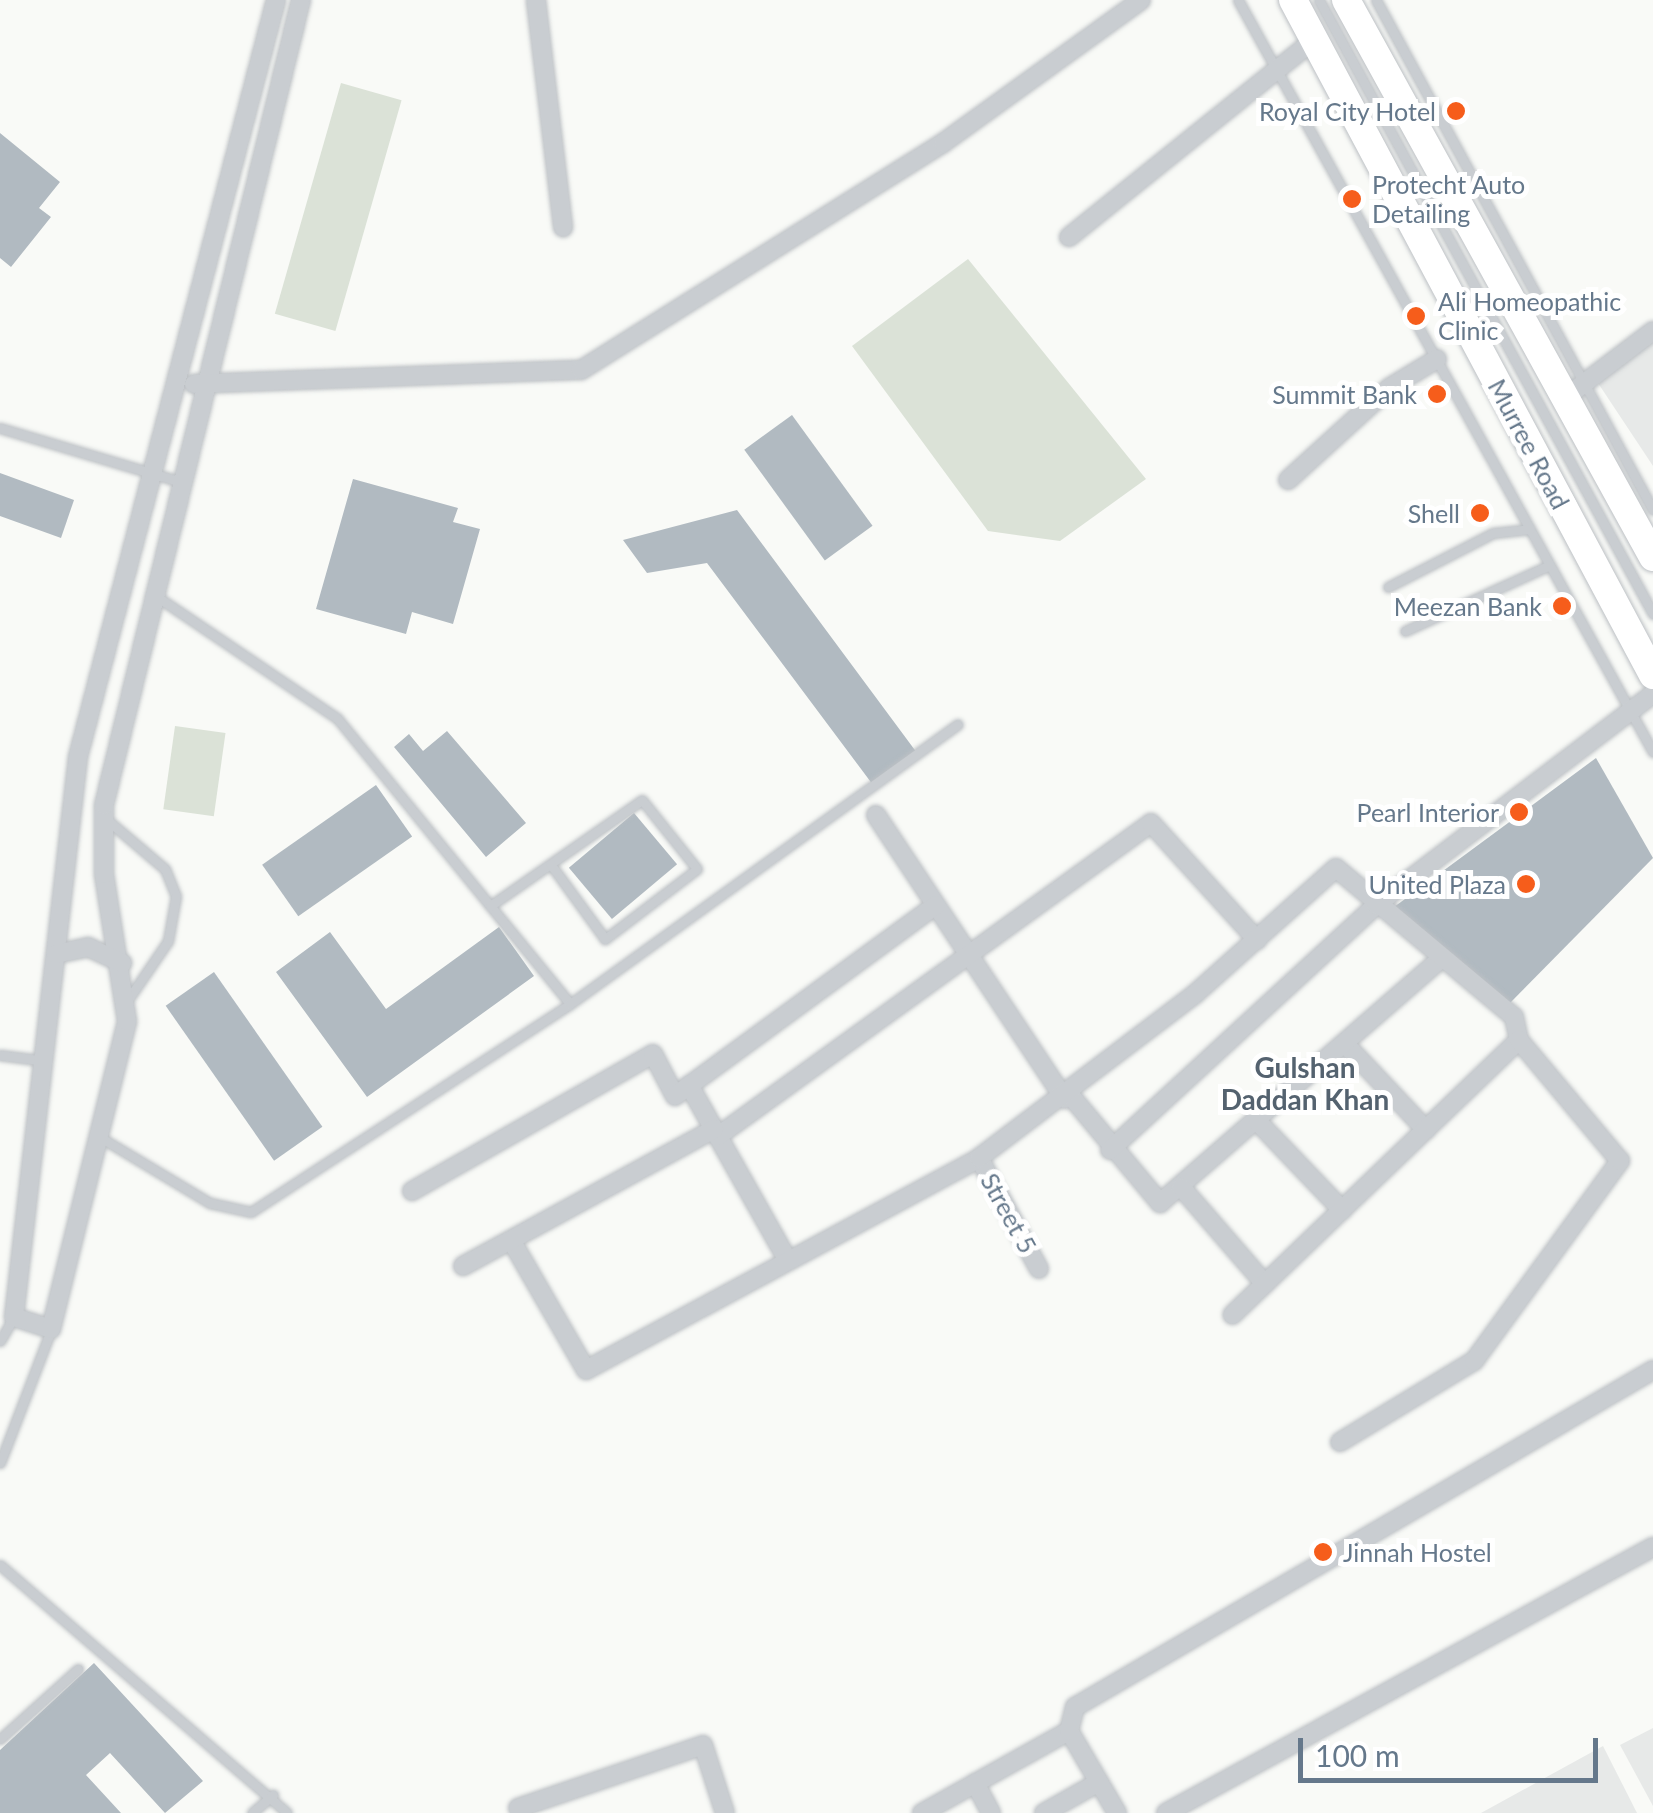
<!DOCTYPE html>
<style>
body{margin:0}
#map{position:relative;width:1653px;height:1813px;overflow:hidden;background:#f9faf7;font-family:Lato,sans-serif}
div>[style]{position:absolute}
.built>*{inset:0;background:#e7e9e8}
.green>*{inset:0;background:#dbe2d7;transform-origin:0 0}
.building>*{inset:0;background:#b1bac1;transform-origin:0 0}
.roads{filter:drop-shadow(0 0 2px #bcc0c4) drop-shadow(0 0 2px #bcc0c4)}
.service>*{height:9px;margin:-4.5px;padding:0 4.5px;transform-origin:4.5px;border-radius:4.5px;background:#c9cdd1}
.minor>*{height:18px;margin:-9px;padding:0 9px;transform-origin:9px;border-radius:9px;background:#c9cdd1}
.primary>*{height:28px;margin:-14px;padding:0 14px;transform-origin:14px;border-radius:14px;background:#fff}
.dots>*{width:28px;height:28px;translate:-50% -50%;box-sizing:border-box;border:5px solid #fff;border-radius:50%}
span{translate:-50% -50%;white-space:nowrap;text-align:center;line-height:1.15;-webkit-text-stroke:10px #fff;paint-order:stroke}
.poi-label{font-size:25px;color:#65788b}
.right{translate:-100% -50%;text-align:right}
.left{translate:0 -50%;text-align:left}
.street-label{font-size:25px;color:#65788b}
.neighbourhood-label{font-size:28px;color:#54626f;font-weight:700}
.scale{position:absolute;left:1298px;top:1738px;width:300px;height:45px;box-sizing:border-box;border:5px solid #65788b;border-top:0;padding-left:12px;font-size:30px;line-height:35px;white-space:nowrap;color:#65788b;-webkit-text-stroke:8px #fff;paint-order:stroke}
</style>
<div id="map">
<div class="built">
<div style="clip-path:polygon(1653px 338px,1653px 466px,1594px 377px)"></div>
<div style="clip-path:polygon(1653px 1728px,1653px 1806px,1620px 1745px)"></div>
<div style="clip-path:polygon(1603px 1746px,1637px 1813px,1481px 1813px)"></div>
</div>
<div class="green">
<div style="left:341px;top:83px;width:63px;height:240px;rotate:16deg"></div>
<div style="clip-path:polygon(968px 259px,1146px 479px,1060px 541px,988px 531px,852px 346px)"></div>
<div style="left:175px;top:726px;width:51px;height:84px;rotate:8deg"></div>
</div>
<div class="building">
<div style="clip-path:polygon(0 133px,60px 182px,39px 208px,51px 217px,11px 267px,0 258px)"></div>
<div style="left:792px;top:415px;width:137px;height:59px;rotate:54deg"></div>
<div style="clip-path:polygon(0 473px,74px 500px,61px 538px,0 516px)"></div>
<div style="clip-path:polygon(353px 479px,458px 508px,453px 522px,480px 529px,453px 624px,412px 612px,406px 634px,316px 609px)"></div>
<div style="clip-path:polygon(737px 510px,920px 757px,876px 789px,707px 563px,647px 573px,623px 540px)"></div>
<div style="clip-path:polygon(447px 731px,526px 823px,486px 857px,394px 747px,409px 734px,423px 751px)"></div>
<div style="clip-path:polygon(1596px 758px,1653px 858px,1509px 1004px,1390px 910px)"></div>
<div style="left:376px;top:785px;width:63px;height:139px;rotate:55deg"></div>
<div style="left:634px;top:813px;width:67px;height:85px;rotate:50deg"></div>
<div style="clip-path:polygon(499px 927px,534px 976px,367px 1097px,276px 972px,330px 932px,386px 1009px)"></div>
<div style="left:214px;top:972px;width:189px;height:59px;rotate:55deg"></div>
<div style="clip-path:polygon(94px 1663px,203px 1781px,165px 1813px,110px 1753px,86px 1775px,121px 1813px,0 1813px,0 1750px)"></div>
</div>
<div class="roads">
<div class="service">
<div style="left:1238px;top:0;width:859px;rotate:61.11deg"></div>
<div style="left:1319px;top:0;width:699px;rotate:61.45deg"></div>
<div style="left:1376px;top:0;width:580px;rotate:61.49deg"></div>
<div style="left:0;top:428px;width:186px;rotate:16.6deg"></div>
<div style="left:1388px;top:587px;width:118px;rotate:-27.2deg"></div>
<div style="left:1493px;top:533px;width:37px;rotate:-6deg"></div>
<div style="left:156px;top:596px;width:218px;rotate:34deg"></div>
<div style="left:337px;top:718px;width:369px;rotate:50.8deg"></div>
<div style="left:1405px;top:631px;width:159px;rotate:-24.5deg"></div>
<div style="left:105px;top:818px;width:79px;rotate:40.4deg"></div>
<div style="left:165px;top:869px;width:29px;rotate:68deg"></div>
<div style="left:176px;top:896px;width:46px;rotate:100.1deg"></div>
<div style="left:168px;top:941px;width:73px;rotate:124.3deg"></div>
<div style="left:490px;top:906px;width:185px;rotate:-34.9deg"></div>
<div style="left:642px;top:800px;width:88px;rotate:51.4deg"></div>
<div style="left:697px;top:869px;width:116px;rotate:142.7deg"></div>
<div style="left:605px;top:939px;width:92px;rotate:-126.1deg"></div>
<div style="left:0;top:1055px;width:46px;rotate:7.4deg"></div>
<div style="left:98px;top:1136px;width:131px;rotate:30.9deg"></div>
<div style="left:210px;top:1203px;width:42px;rotate:12.4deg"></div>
<div style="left:251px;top:1212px;width:381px;rotate:-33.1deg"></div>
<div style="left:570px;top:1004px;width:478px;rotate:-35.8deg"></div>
<div style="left:0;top:1341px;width:28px;rotate:-60deg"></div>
<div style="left:0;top:1463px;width:142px;rotate:-69deg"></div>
<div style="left:0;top:1565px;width:379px;rotate:40.8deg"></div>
<div style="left:0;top:1739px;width:105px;rotate:-41.9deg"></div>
<div style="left:252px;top:1813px;width:28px;rotate:-41deg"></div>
</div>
<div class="minor">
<div style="left:276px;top:0;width:782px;rotate:104.66deg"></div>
<div style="left:78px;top:757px;width:564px;rotate:96.52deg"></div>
<div style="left:14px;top:1317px;width:39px;rotate:18deg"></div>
<div style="left:51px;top:1329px;width:317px;rotate:-76.1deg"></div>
<div style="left:127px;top:1021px;width:149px;rotate:-98.9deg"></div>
<div style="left:104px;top:874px;width:69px;rotate:-90deg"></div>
<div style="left:104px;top:805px;width:829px;rotate:-76.25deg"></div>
<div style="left:536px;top:0;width:229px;rotate:83.2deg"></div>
<div style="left:1069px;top:237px;width:314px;rotate:-38.8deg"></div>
<div style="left:194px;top:384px;width:387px;rotate:-2.1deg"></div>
<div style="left:581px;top:370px;width:427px;rotate:-32.1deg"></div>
<div style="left:943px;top:143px;width:244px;rotate:-35.8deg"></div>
<div style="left:1566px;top:397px;width:109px;rotate:-37.2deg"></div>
<div style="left:1288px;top:480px;width:137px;rotate:-42.3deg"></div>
<div style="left:1389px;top:388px;width:56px;rotate:-31.1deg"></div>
<div style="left:876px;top:815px;width:341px;rotate:56.4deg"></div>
<div style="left:56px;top:954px;width:33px;rotate:-12deg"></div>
<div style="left:88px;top:947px;width:38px;rotate:25deg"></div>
<div style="left:1345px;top:1044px;width:118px;rotate:46.7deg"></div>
<div style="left:689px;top:1085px;width:202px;rotate:60.6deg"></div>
<div style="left:1070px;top:1095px;width:141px;rotate:50.2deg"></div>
<div style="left:1160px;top:1203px;width:374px;rotate:-41deg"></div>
<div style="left:1258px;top:1122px;width:122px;rotate:46.3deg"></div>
<div style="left:718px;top:1136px;width:534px;rotate:-35.86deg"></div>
<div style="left:1151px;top:823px;width:158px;rotate:47.8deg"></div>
<div style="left:1110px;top:1150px;width:362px;rotate:-42.6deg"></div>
<div style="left:1376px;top:905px;width:348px;rotate:-37.3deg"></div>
<div style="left:979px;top:1158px;width:126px;rotate:61.6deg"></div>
<div style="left:1181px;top:1187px;width:128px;rotate:49.1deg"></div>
<div style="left:412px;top:1191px;width:277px;rotate:-29.6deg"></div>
<div style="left:653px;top:1054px;width:47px;rotate:62.4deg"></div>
<div style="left:675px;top:1096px;width:323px;rotate:-36.2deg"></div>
<div style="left:511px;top:1240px;width:150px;rotate:60deg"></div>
<div style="left:586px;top:1370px;width:447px;rotate:-28.3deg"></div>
<div style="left:979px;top:1158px;width:271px;rotate:-37.2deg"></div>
<div style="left:1195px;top:994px;width:189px;rotate:-41.8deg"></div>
<div style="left:1336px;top:868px;width:232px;rotate:39.9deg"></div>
<div style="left:1514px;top:1017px;width:24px;rotate:78deg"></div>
<div style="left:1519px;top:1040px;width:397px;rotate:136.2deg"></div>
<div style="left:463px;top:1266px;width:286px;rotate:-28.6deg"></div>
<div style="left:1340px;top:1442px;width:157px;rotate:-31.2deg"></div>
<div style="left:1474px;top:1361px;width:248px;rotate:-53.9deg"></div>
<div style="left:1620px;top:1161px;width:158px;rotate:-129.9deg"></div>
<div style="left:975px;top:1783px;width:34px;rotate:62deg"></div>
<div style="left:518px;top:1808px;width:195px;rotate:-18.8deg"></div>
<div style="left:703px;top:1745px;width:71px;rotate:72.1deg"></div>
<div style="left:922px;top:1813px;width:168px;rotate:-29.2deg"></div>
<div style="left:1044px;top:1813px;width:63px;rotate:-29.4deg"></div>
<div style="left:1117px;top:1813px;width:95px;rotate:-120.3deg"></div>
<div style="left:1069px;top:1731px;width:25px;rotate:-76deg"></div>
<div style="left:1075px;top:1707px;width:669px;rotate:-30.24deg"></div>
<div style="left:1166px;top:1813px;width:555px;rotate:-28.64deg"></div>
</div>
<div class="primary">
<div style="left:1293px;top:0;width:765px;rotate:61.93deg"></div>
<div style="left:1346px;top:0;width:636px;rotate:61.14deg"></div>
</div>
</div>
<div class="dots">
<div style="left:1456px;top:111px;background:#f65d1b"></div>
<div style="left:1352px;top:199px;background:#f65d1b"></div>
<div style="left:1416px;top:316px;background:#f65d1b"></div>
<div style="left:1437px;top:394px;background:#f65d1b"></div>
<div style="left:1480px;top:513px;background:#f65d1b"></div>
<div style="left:1562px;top:606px;background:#f65d1b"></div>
<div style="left:1519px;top:812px;background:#f65d1b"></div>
<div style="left:1526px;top:884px;background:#f65d1b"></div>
<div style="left:1323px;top:1552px;background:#f65d1b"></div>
</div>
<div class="poi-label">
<span class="right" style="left:1436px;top:111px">Royal City Hotel</span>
<span class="left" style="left:1372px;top:199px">Protecht Auto<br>Detailing</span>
<span class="left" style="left:1438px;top:316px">Ali Homeopathic<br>Clinic</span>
<span class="right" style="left:1417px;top:394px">Summit Bank</span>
<span class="right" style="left:1460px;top:513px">Shell</span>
<span class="right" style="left:1542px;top:606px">Meezan Bank</span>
<span class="right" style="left:1499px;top:812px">Pearl Interior</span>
<span class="right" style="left:1506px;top:884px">United Plaza</span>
<span class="left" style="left:1343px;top:1552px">Jinnah Hostel</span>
</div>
<div class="street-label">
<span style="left:1529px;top:444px;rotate:62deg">Murree Road</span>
<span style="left:1009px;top:1213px;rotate:61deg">Street 5</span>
</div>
<div class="neighbourhood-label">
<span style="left:1305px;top:1083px">Gulshan<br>Daddan Khan</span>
</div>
<div class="scale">100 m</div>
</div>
